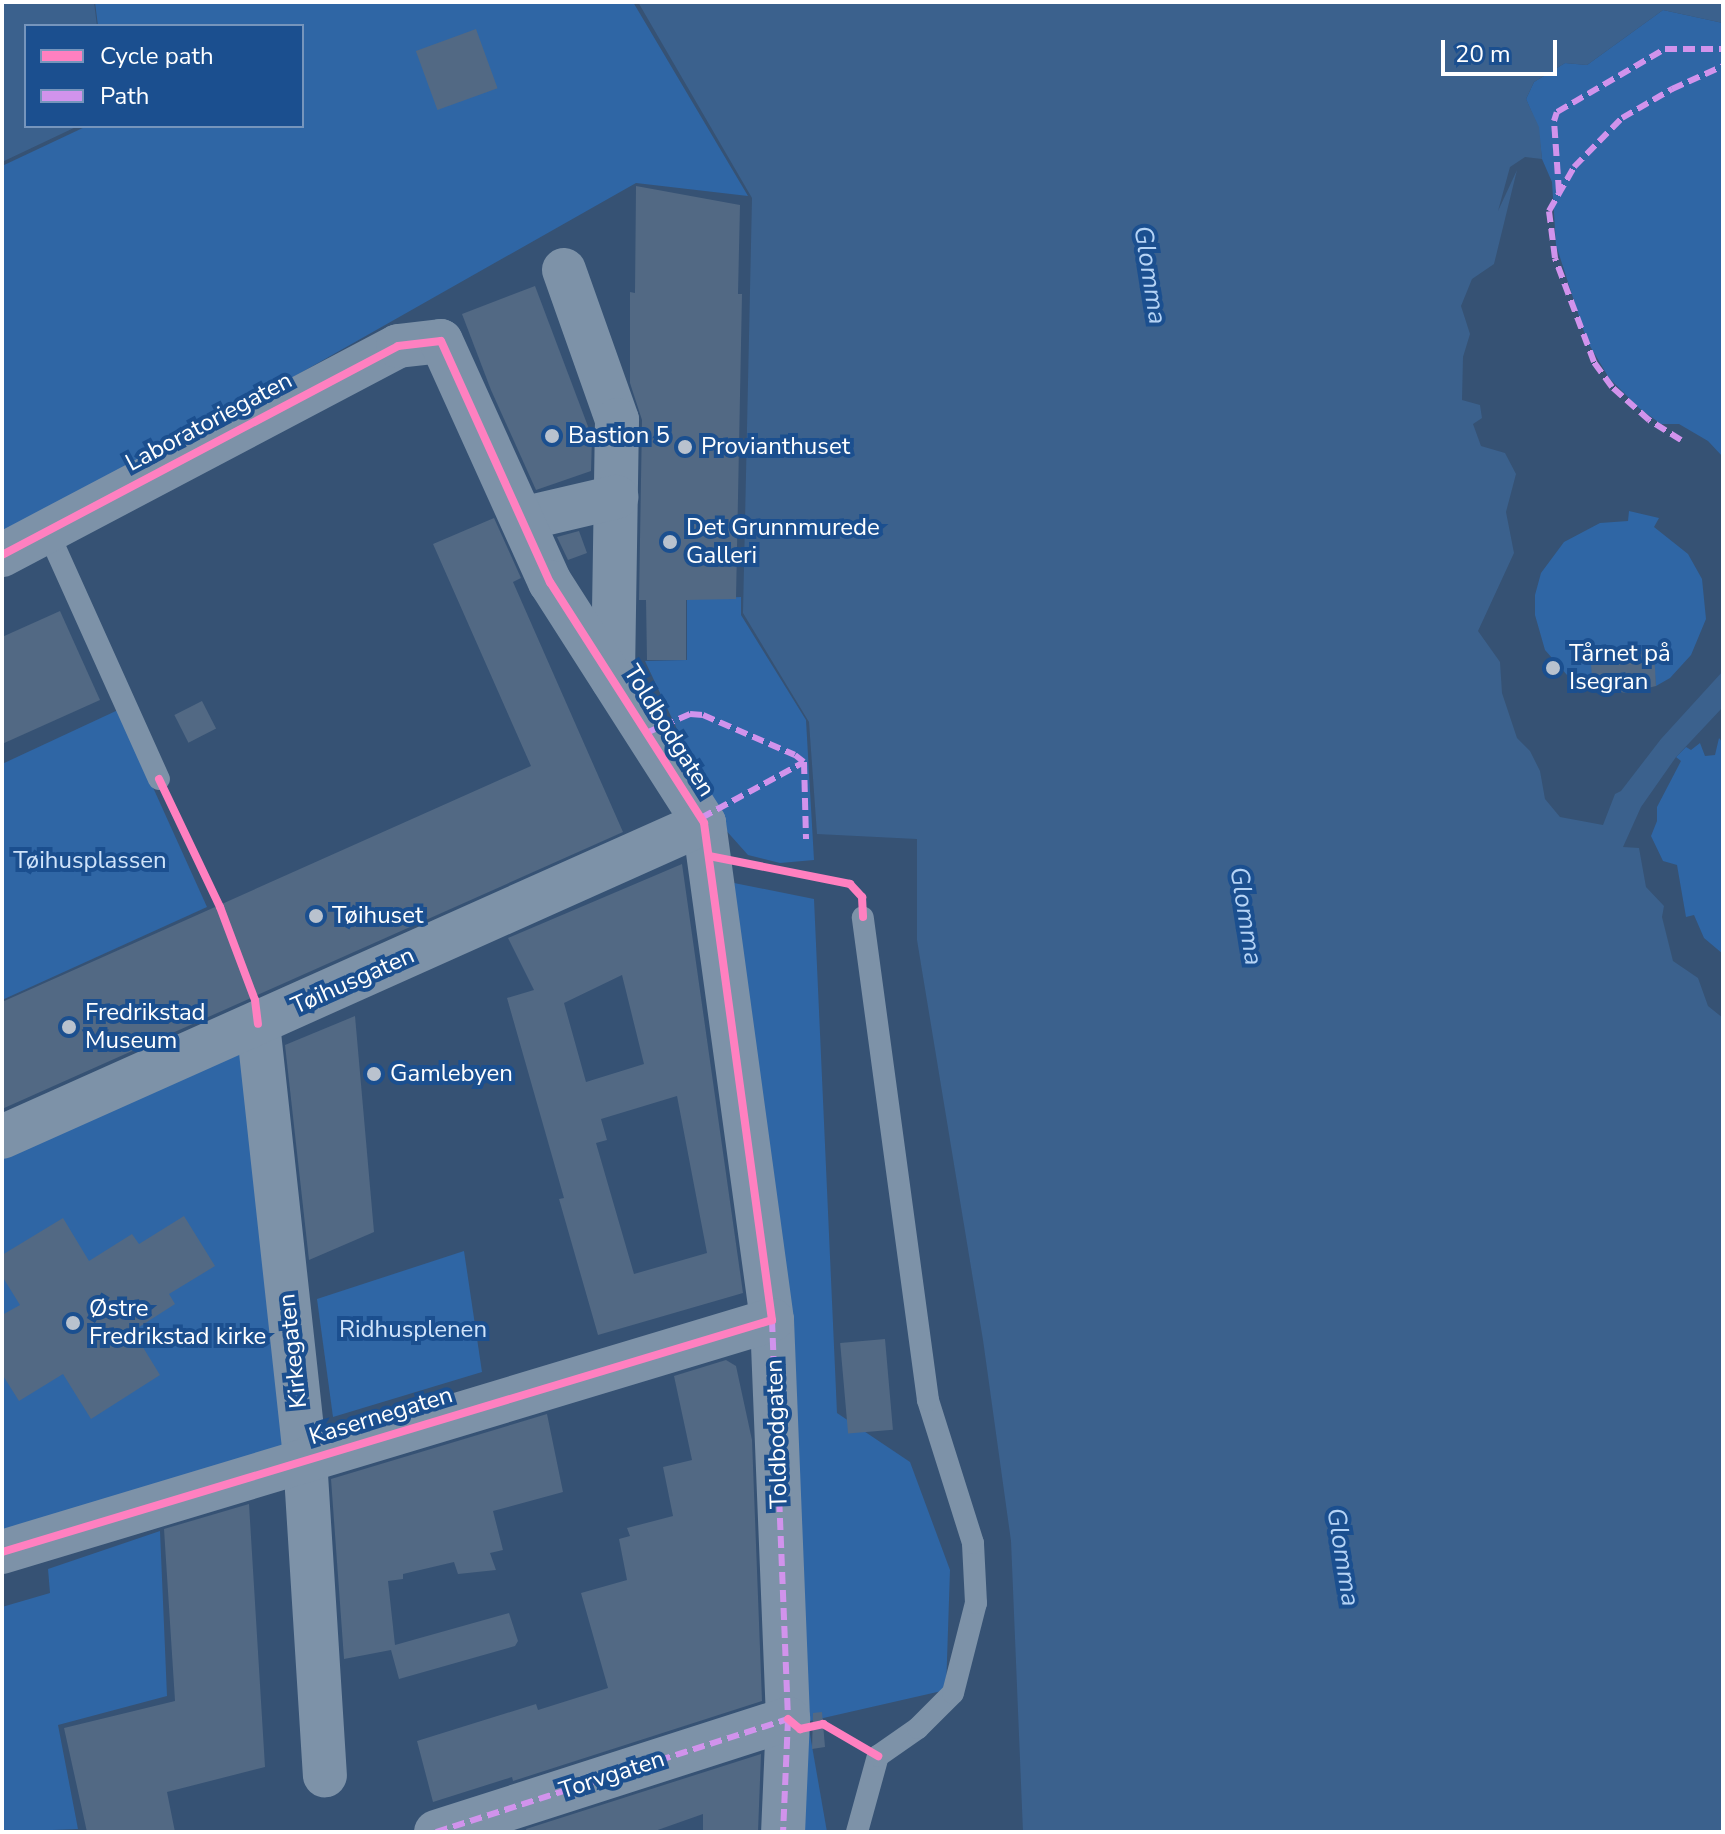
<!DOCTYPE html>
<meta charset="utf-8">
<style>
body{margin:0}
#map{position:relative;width:1725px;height:1834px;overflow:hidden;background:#365274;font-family:"Nunito Sans",sans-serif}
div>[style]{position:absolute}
.green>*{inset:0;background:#2f66a5}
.water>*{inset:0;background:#3b618d}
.building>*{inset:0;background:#526984;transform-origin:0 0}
.lane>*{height:22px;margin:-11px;padding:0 11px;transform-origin:11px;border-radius:11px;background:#7d92a8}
.street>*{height:44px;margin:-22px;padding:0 22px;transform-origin:22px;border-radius:22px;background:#7d92a8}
.quiet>*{height:6px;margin-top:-3px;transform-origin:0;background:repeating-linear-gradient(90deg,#d193ec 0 12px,transparent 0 18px)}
.cycleway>*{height:8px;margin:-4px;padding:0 4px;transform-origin:4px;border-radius:4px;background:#ff80c0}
.dots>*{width:22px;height:22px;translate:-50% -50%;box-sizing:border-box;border:4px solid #1b4f8f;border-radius:50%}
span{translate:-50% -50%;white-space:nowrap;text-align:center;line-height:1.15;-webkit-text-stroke:8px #1b4f8f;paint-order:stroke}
.street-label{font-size:24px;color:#fff}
.poi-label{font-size:24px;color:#fff}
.left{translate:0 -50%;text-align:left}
.park-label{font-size:24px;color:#cfe3fa}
.water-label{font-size:26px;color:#b5d3f5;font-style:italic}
.frame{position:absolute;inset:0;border:4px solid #fff;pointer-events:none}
.legend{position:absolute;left:24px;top:24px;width:280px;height:104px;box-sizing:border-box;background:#1b4f8f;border:2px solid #7695bc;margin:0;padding:10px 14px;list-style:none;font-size:24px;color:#fff}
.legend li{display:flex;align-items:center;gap:16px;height:40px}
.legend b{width:40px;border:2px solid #7695bc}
.scale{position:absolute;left:1441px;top:40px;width:116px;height:36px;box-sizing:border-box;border:4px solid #fff;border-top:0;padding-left:10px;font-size:24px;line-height:28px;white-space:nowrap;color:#fff;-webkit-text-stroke:6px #1b4f8f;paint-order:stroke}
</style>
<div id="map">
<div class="green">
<div style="clip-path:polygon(95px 2px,633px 2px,748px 196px,636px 183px,2px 542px,2px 166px,87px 126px,302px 126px,302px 26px,98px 26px)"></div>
<div style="clip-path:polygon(1663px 10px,1723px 23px,1723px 457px,1708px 441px,1679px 424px,1661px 424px,1639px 408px,1609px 378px,1587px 341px,1556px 245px,1552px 182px,1542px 159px,1538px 127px,1526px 99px,1534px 82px,1565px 63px,1587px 65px)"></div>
<div style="clip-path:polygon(1629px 511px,1659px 518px,1654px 527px,1688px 554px,1702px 579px,1706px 619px,1691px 655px,1670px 678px,1656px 686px,1653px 651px,1591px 654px,1593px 688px,1567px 675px,1545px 650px,1535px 615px,1535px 595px,1541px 573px,1564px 542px,1600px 523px,1628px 521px)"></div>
<div style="clip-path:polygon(741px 597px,741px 615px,806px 720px,814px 860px,780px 863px,748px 855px,723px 827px,645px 661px,687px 660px,687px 599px)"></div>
<div style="clip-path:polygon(118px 710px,207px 907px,2px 1000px,2px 764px)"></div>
<div style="clip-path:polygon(1719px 738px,1723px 743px,1723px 954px,1704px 938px,1694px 915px,1686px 917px,1677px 865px,1663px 861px,1651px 836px,1657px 821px,1657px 807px,1681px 761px,1676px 757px,1686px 747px,1691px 750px,1700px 743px,1705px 756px,1715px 755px)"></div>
<div style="clip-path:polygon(734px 883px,814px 899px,837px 1413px,910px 1462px,950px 1570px,946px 1690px,797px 1724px)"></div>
<div style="clip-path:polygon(252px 1039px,293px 1454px,2px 1540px,2px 1147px)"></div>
<div style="clip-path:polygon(464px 1251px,482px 1372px,333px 1417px,317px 1299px)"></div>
<div style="clip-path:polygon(160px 1531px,167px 1696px,58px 1725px,78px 1829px,2px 1832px,2px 1607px,50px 1593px,48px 1569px)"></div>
<div style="clip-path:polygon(809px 1729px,827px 1832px,795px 1832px)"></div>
</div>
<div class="water">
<div style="clip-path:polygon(2px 2px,94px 2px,97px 26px,26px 26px,26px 126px,78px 126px,2px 162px)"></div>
<div style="clip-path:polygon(638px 2px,1723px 2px,1723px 23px,1663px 10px,1587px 65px,1565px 63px,1534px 82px,1526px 99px,1539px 127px,1542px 159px,1525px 157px,1510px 167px,1498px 211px,1517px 170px,1494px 264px,1472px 279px,1461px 306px,1470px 334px,1463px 357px,1462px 400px,1480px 405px,1482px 418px,1473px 424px,1481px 446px,1505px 453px,1516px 474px,1506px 512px,1514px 553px,1478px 631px,1500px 662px,1502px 693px,1517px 738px,1530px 751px,1540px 771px,1545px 799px,1560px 817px,1603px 825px,1615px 794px,1621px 791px,1661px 739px,1723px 671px,1723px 707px,1676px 757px,1641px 807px,1623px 847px,1639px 848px,1646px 887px,1664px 906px,1662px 917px,1673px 961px,1698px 978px,1708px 1006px,1723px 1018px,1723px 1832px,1023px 1832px,1011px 1541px,983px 1340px,917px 940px,917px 839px,817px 834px,809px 722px,743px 613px,752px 198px)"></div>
</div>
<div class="building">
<div style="left:476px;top:29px;width:63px;height:64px;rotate:70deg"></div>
<div style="clip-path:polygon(636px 186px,740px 205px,738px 294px,742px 294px,736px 599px,686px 600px,686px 660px,647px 660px,646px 600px,639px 600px,642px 420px,630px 383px,630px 292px,635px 293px)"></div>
<div style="clip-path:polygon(535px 286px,592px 437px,591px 471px,536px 490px,491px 390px,462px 314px)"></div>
<div style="clip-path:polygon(494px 518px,521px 578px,513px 582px,623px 832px,2px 1109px,2px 1002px,531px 766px,433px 544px)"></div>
<div style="clip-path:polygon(579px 531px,587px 553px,568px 560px,557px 537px)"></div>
<div style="clip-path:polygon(60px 611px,100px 700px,2px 744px,2px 637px)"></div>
<div style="clip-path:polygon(1654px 650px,1656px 686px,1627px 693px,1593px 688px,1590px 654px)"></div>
<div style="left:202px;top:701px;width:31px;height:31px;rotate:63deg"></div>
<div style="clip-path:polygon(evenodd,682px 864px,743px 1293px,598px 1335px,559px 1199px,564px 1198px,507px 998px,534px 990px,508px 938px,682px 864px,622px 975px,644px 1064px,586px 1082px,564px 1003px,622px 975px,682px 864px,677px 1096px,707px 1253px,634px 1274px,596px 1143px,607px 1140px,601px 1119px,677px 1096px)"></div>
<div style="clip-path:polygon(355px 1016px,374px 1232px,309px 1260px,285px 1045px)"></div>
<div style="clip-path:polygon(184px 1216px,215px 1266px,169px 1294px,175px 1304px,133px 1331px,160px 1375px,91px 1419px,63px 1374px,19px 1401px,2px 1374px,2px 1315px,20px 1305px,2px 1276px,2px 1255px,63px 1218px,89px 1261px,132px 1234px,139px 1244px)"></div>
<div style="left:885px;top:1339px;width:91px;height:45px;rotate:85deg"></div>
<div style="clip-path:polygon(726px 1360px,736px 1366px,752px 1440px,762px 1701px,513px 1781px,512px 1777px,433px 1802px,417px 1741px,536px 1704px,538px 1710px,608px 1688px,581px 1593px,627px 1580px,619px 1539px,630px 1536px,627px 1528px,673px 1516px,663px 1467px,692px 1460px,674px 1376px)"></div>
<div style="clip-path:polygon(547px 1414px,563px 1492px,493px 1511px,503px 1550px,490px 1553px,496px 1570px,458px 1574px,454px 1562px,403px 1574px,403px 1579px,388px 1581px,395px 1645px,509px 1613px,518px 1641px,515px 1646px,399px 1679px,391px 1650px,344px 1659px,331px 1479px)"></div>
<div style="clip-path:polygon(249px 1504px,265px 1767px,167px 1792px,175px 1832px,87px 1832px,64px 1728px,175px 1701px,164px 1529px)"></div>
<div style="clip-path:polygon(822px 1712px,825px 1747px,812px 1749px,813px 1713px)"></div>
<div style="clip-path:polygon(761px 1754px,758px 1832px,703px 1832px,703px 1814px,652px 1832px,527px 1832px,526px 1829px)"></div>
</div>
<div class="lane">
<div style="left:47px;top:530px;width:273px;rotate:65.8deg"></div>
<div style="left:857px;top:1832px;width:79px;rotate:-74.6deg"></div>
<div style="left:878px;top:1756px;width:49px;rotate:-35deg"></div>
<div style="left:918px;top:1728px;width:49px;rotate:-45deg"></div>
<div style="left:953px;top:1693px;width:93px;rotate:-75.7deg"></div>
<div style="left:976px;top:1603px;width:60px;rotate:-92.9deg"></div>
<div style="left:973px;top:1543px;width:150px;rotate:-107.5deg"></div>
<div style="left:928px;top:1400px;width:487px;rotate:-97.7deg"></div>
</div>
<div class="street">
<div style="left:564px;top:270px;width:159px;rotate:70.5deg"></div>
<div style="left:617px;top:420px;width:260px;rotate:90.9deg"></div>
<div style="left:522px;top:519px;width:97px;rotate:-13.2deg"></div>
<div style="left:2px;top:555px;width:448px;rotate:-27.8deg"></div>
<div style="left:398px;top:346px;width:43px;rotate:-6.6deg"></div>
<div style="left:441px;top:341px;width:265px;rotate:65.7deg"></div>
<div style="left:550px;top:582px;width:286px;rotate:57.4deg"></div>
<div style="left:704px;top:823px;width:502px;rotate:82.21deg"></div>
<div style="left:772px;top:1320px;width:399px;rotate:87.7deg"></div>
<div style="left:788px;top:1719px;width:113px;rotate:92.5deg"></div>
<div style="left:258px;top:1024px;width:438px;rotate:83.8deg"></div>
<div style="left:305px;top:1459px;width:317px;rotate:86.4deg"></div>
<div style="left:2px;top:1137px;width:769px;rotate:-24.1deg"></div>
<div style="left:2px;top:1552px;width:804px;rotate:-16.77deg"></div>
<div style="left:436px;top:1832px;width:370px;rotate:-17.8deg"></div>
</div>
<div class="quiet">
<div style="left:1559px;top:192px;width:71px;rotate:-94deg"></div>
<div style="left:1554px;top:121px;width:9px;rotate:-72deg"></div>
<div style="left:1557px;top:112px;width:125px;rotate:-30.3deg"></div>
<div style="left:1665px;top:49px;width:58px"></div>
<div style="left:1681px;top:440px;width:38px;rotate:-148deg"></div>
<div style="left:1649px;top:420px;width:50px;rotate:-138.3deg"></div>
<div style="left:1612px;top:387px;width:31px;rotate:-126deg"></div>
<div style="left:1594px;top:362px;width:111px;rotate:-110.6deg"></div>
<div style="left:1555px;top:258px;width:47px;rotate:-97.3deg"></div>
<div style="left:1549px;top:211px;width:51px;rotate:-60.4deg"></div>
<div style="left:1574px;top:167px;width:69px;rotate:-45.6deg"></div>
<div style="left:1622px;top:118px;width:58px;rotate:-30.1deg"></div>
<div style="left:1672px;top:89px;width:56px;rotate:-24.3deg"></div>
<div style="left:646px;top:733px;width:48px;rotate:-23.4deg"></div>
<div style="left:690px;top:714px;width:13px;rotate:4deg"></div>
<div style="left:703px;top:715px;width:100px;rotate:23.5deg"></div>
<div style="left:795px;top:755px;width:11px;rotate:38deg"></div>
<div style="left:804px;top:762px;width:77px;rotate:88.5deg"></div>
<div style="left:701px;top:818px;width:117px;rotate:-28.5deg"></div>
<div style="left:772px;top:1320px;width:399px;rotate:87.7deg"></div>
<div style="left:788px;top:1719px;width:113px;rotate:92.5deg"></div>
<div style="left:436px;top:1832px;width:370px;rotate:-17.8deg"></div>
</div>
<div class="cycleway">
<div style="left:2px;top:555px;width:448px;rotate:-27.8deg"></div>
<div style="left:398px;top:346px;width:43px;rotate:-6.6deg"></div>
<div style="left:441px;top:341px;width:265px;rotate:65.7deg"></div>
<div style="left:550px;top:582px;width:286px;rotate:57.4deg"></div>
<div style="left:704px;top:823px;width:502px;rotate:82.21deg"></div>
<div style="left:772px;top:1320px;width:804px;rotate:163.23deg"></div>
<div style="left:159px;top:779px;width:142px;rotate:64.5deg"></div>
<div style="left:220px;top:907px;width:99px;rotate:69.4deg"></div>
<div style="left:255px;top:1000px;width:24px;rotate:83deg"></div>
<div style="left:709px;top:856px;width:144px;rotate:11.2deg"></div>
<div style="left:850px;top:884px;width:18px;rotate:47deg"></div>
<div style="left:862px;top:897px;width:20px;rotate:87deg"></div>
<div style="left:788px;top:1719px;width:16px;rotate:40deg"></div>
<div style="left:800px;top:1729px;width:24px;rotate:-12deg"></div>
<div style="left:823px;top:1724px;width:64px;rotate:30.2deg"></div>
</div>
<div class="dots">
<div style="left:552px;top:436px;background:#b9c2ce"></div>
<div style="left:685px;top:447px;background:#b9c2ce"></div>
<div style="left:670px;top:542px;background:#b9c2ce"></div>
<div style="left:1553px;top:668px;background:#b9c2ce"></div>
<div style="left:316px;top:916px;background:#b9c2ce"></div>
<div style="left:69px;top:1027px;background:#b9c2ce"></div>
<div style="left:374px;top:1074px;background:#b9c2ce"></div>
<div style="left:73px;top:1323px;background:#b9c2ce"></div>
</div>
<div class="street-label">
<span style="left:209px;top:422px;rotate:-28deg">Laboratoriegaten</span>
<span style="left:669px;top:731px;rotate:58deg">Toldbodgaten</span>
<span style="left:353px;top:981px;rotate:-24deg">Tøihusgaten</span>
<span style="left:293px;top:1351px;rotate:-96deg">Kirkegaten</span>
<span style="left:381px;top:1416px;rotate:-17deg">Kasernegaten</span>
<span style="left:777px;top:1434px;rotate:-92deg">Toldbodgaten</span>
<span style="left:612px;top:1775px;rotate:-18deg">Torvgaten</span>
</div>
<div class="poi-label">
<span class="left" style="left:568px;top:436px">Bastion 5</span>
<span class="left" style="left:701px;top:447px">Provianthuset</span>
<span class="left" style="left:686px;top:542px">Det Grunnmurede<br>Galleri</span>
<span class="left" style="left:1569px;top:668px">Tårnet på<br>Isegran</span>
<span class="left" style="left:332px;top:916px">Tøihuset</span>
<span class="left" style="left:85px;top:1027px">Fredrikstad<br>Museum</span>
<span class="left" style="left:390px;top:1074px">Gamlebyen</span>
<span class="left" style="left:89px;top:1323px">Østre<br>Fredrikstad kirke</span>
</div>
<div class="park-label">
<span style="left:90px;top:861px">Tøihusplassen</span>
<span style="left:413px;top:1330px">Ridhusplenen</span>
</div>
<div class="water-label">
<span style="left:1150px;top:275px;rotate:81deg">Glomma</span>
<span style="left:1246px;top:916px;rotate:81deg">Glomma</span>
<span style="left:1343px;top:1557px;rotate:81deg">Glomma</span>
</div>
<div class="frame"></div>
<ul class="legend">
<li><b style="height:10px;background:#ff80c0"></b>Cycle path</li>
<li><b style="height:10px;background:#d193ec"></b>Path</li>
</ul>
<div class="scale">20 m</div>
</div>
